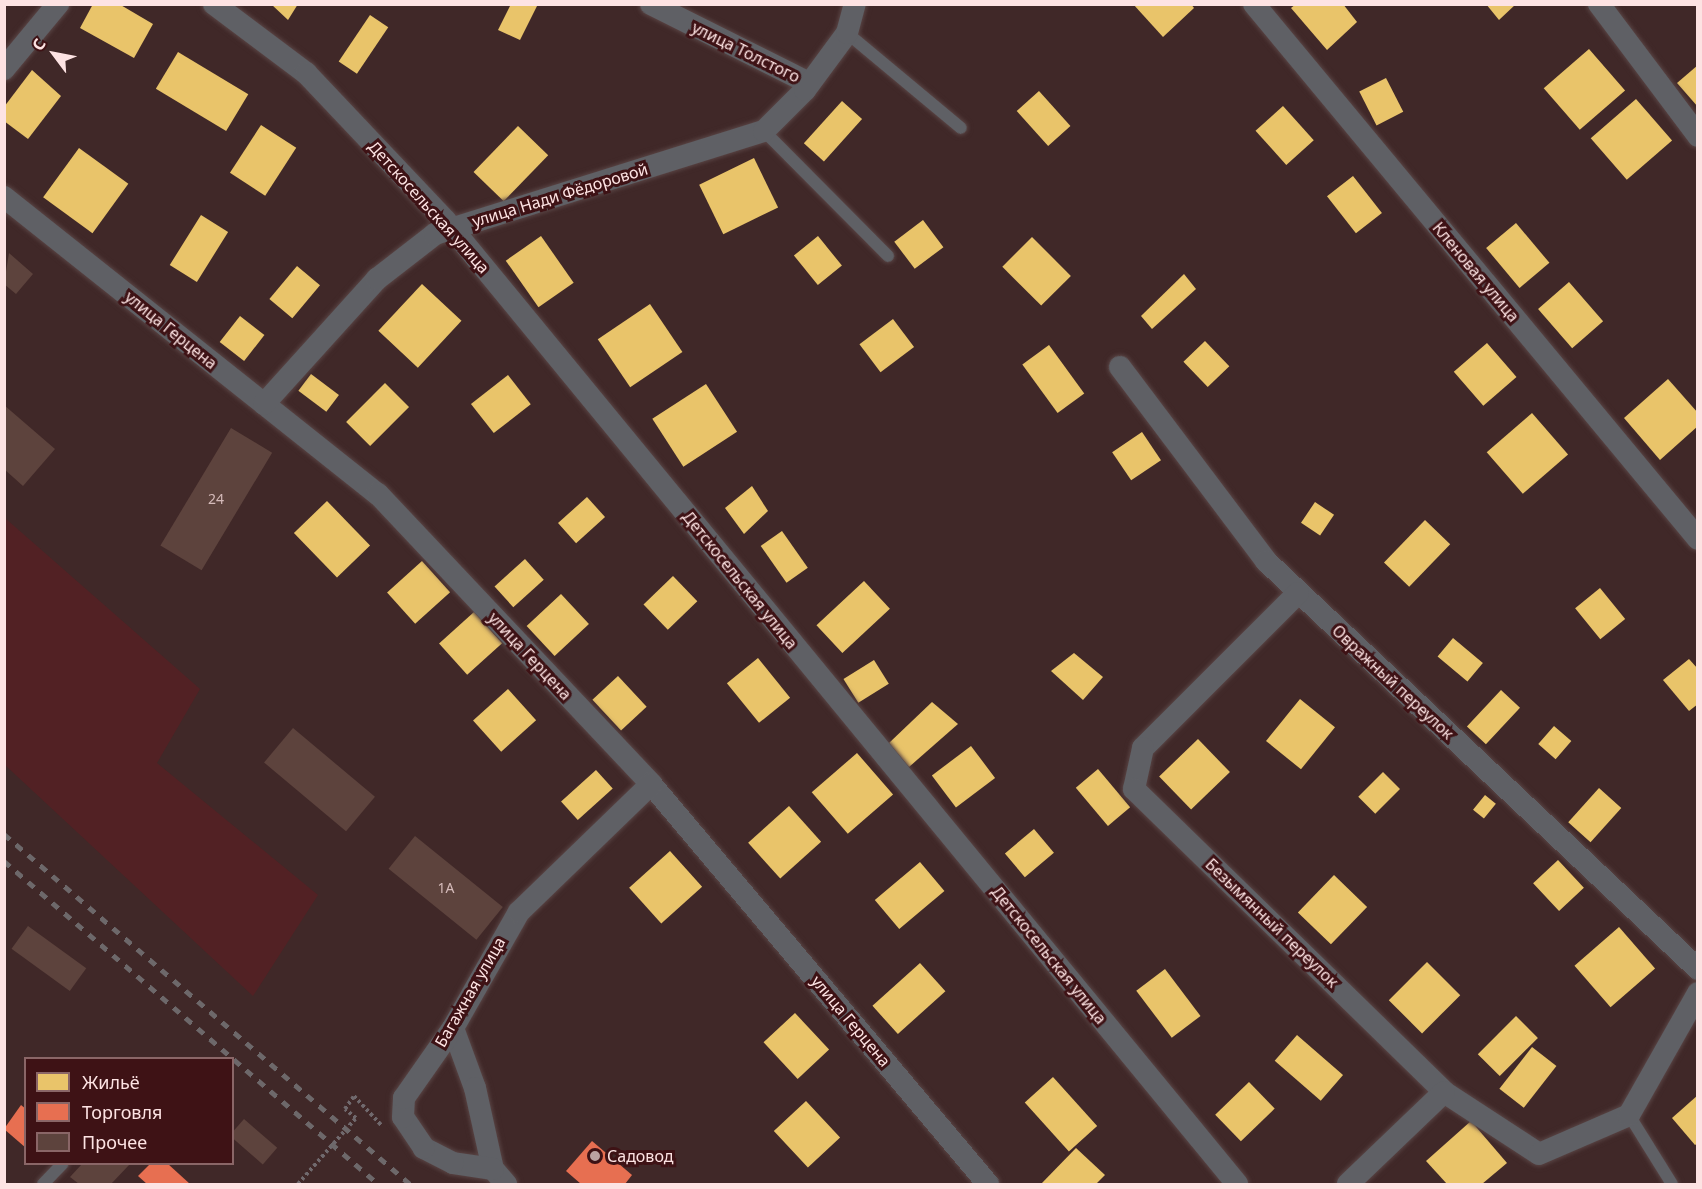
<!DOCTYPE html>
<meta charset="utf-8">
<style>
body{margin:0}
#map{position:relative;width:1702px;height:1189px;overflow:hidden;background:#402828;font-family:"Noto Sans",sans-serif}
div>[style]{position:absolute}
.built>*{inset:0;background:#522124}
.homes>*{inset:0;background:#e9c46a;transform-origin:0 0}
.shops>*{inset:0;background:#e76f51}
.building>*{inset:0;background:#5d433d;transform-origin:0 0}
.path>*{height:4px;margin-top:-2px;transform-origin:0;background:repeating-linear-gradient(90deg,#70696d 0 3px,transparent 0 6px)}
.roads{filter:drop-shadow(0 0 2px #584444) drop-shadow(0 0 2px #584444)}
.lane>*{height:12px;margin:-6px;padding:0 6px;transform-origin:6px;border-radius:6px;background:#5f6065}
.street>*{height:22px;margin:-11px;padding:0 11px;transform-origin:11px;border-radius:11px;background:#5f6065}
.rail>*{height:4.5px;margin-top:-2.25px;transform-origin:0;background:repeating-linear-gradient(90deg,#6d686a 0 8px,transparent 0 16px)}
.dots>*{width:16px;height:16px;translate:-50% -50%;box-sizing:border-box;border:3px solid #3e1215;border-radius:50%}
span{translate:-50% -50%;white-space:nowrap;text-align:center;line-height:1.15;-webkit-text-stroke:6px #3e1215;paint-order:stroke}
.number-label{font-size:14px;color:#d5bbba}
.number-label span{-webkit-text-stroke-width:0}
.street-label{font-size:16px;color:#fde3e3}
.poi-label{font-size:16px;color:#fde3e3}
.left{translate:0 -50%;text-align:left}
.frame{position:absolute;inset:0;border:6px solid #fde3e3;pointer-events:none}
.legend{position:absolute;left:24px;top:1057px;width:210px;height:108px;box-sizing:border-box;background:#3e1215;border:2px solid #8a6667;margin:0;padding:8px 10px;list-style:none;font-size:18px;color:#fde3e3}
.legend li{display:flex;align-items:center;gap:12px;height:30px}
.legend b{width:30px;border:2px solid #8a6667}
.north{position:absolute;left:24px;top:24px;width:60px;height:60px;-webkit-text-stroke:4px #3e1215;paint-order:stroke;rotate:302deg;font-size:16px;font-weight:700;line-height:24px;text-align:center;color:#fde3e3}
.north::after{content:'';display:block;margin:auto;width:21px;height:27px;background:#fde3e3;clip-path:polygon(50% 0,100% 100%,50% 72%,0 100%)}
</style>
<div id="map">
<div class="built">
<div style="clip-path:polygon(5px 518px,200px 689px,157px 763px,318px 895px,253px 996px,5px 765px)"></div>
</div>
<div class="homes">
<div style="clip-path:polygon(93px 4px,119px 4px,153px 24px,134px 58px,80px 28px)"></div>
<div style="clip-path:polygon(271px 4px,298px 4px,288px 20px)"></div>
<div style="clip-path:polygon(511px 4px,538px 4px,520px 40px,498px 30px)"></div>
<div style="clip-path:polygon(1133px 4px,1191px 4px,1194px 8px,1163px 37px)"></div>
<div style="clip-path:polygon(1296px 4px,1343px 4px,1357px 22px,1327px 50px,1291px 8px)"></div>
<div style="clip-path:polygon(1486px 4px,1516px 4px,1499px 20px)"></div>
<div style="left:370px;top:15px;width:22px;height:56px;rotate:34deg"></div>
<div style="left:1589px;top:49px;width:55px;height:60px;rotate:49deg"></div>
<div style="left:178px;top:52px;width:82px;height:43px;rotate:31deg"></div>
<div style="clip-path:polygon(1698px 65px,1698px 107px,1677px 83px)"></div>
<div style="clip-path:polygon(32px 70px,61px 96px,28px 139px,4px 121px,4px 107px)"></div>
<div style="left:1386px;top:78px;width:38px;height:30px;rotate:63deg"></div>
<div style="left:1039px;top:91px;width:47px;height:30px;rotate:48deg"></div>
<div style="left:1636px;top:99px;width:55px;height:60px;rotate:49deg"></div>
<div style="left:842px;top:101px;width:27px;height:57px;rotate:42deg"></div>
<div style="left:1283px;top:106px;width:46px;height:37px;rotate:48deg"></div>
<div style="left:261px;top:125px;width:42px;height:57px;rotate:33deg"></div>
<div style="left:518px;top:126px;width:42px;height:64px;rotate:44deg"></div>
<div style="left:79px;top:148px;width:61px;height:61px;rotate:36deg"></div>
<div style="left:754px;top:158px;width:55px;height:61px;rotate:64deg"></div>
<div style="left:1353px;top:176px;width:47px;height:33px;rotate:52deg"></div>
<div style="left:201px;top:215px;width:32px;height:59px;rotate:32deg"></div>
<div style="left:923px;top:220px;width:34px;height:36px;rotate:53deg"></div>
<div style="left:1516px;top:223px;width:52px;height:39px;rotate:50deg"></div>
<div style="left:541px;top:236px;width:57px;height:43px;rotate:55deg"></div>
<div style="left:818px;top:236px;width:38px;height:31px;rotate:51deg"></div>
<div style="left:1032px;top:237px;width:55px;height:42px;rotate:45deg"></div>
<div style="left:297px;top:266px;width:30px;height:43px;rotate:40deg"></div>
<div style="clip-path:polygon(1184px 274px,1196px 289px,1152px 329px,1141px 316px)"></div>
<div style="left:1569px;top:282px;width:52px;height:41px;rotate:49deg"></div>
<div style="left:422px;top:284px;width:54px;height:64px;rotate:43deg"></div>
<div style="left:650px;top:304px;width:58px;height:63px;rotate:56deg"></div>
<div style="left:240px;top:316px;width:31px;height:33px;rotate:38deg"></div>
<div style="left:893px;top:319px;width:35px;height:42px;rotate:53deg"></div>
<div style="left:1205px;top:341px;width:35px;height:30px;rotate:46deg"></div>
<div style="left:1487px;top:343px;width:45px;height:44px;rotate:49deg"></div>
<div style="left:1049px;top:345px;width:60px;height:33px;rotate:54deg"></div>
<div style="left:311px;top:374px;width:35px;height:21px;rotate:37deg"></div>
<div style="left:508px;top:375px;width:37px;height:47px;rotate:52deg"></div>
<div style="clip-path:polygon(1668px 379px,1698px 413px,1698px 426px,1660px 460px,1624px 418px)"></div>
<div style="left:385px;top:383px;width:34px;height:55px;rotate:45deg"></div>
<div style="left:706px;top:384px;width:57px;height:64px;rotate:57deg"></div>
<div style="left:1532px;top:413px;width:55px;height:60px;rotate:49deg"></div>
<div style="left:1142px;top:432px;width:34px;height:36px;rotate:56deg"></div>
<div style="clip-path:polygon(752px 486px,768px 511px,744px 534px,725px 508px)"></div>
<div style="left:587px;top:497px;width:27px;height:39px;rotate:48deg"></div>
<div style="left:327px;top:501px;width:62px;height:46px;rotate:46deg"></div>
<div style="left:1315px;top:502px;width:23px;height:25px;rotate:34deg"></div>
<div style="left:1425px;top:520px;width:35px;height:59px;rotate:44deg"></div>
<div style="left:782px;top:531px;width:45px;height:26px;rotate:55deg"></div>
<div style="left:525px;top:559px;width:28px;height:41px;rotate:48deg"></div>
<div style="left:422px;top:561px;width:42px;height:47px;rotate:48deg"></div>
<div style="left:673px;top:576px;width:35px;height:41px;rotate:46deg"></div>
<div style="left:864px;top:581px;width:38px;height:65px;rotate:47deg"></div>
<div style="left:1600px;top:588px;width:40px;height:32px;rotate:51deg"></div>
<div style="left:561px;top:594px;width:41px;height:47px;rotate:47deg"></div>
<div style="left:474px;top:612px;width:42px;height:47px;rotate:48deg"></div>
<div style="left:1453px;top:638px;width:39px;height:24px;rotate:40deg"></div>
<div style="clip-path:polygon(1074px 653px,1103px 677px,1083px 700px,1051px 671px)"></div>
<div style="left:758px;top:658px;width:51px;height:40px;rotate:51deg"></div>
<div style="clip-path:polygon(1689px 659px,1698px 669px,1698px 704px,1689px 711px,1663px 680px)"></div>
<div style="left:874px;top:660px;width:28px;height:36px;rotate:58deg"></div>
<div style="left:618px;top:676px;width:42px;height:35px;rotate:47deg"></div>
<div style="left:508px;top:689px;width:42px;height:47px;rotate:48deg"></div>
<div style="left:1501px;top:690px;width:26px;height:50px;rotate:43deg"></div>
<div style="left:1300px;top:699px;width:45px;height:54px;rotate:39deg"></div>
<div style="clip-path:polygon(932px 702px,958px 724px,909px 767px,889px 743px)"></div>
<div style="left:1554px;top:726px;width:23px;height:24px;rotate:41deg"></div>
<div style="left:1198px;top:739px;width:46px;height:54px;rotate:46deg"></div>
<div style="left:971px;top:746px;width:40px;height:49px;rotate:53deg"></div>
<div style="left:857px;top:753px;width:55px;height:60px;rotate:49deg"></div>
<div style="left:1098px;top:769px;width:50px;height:29px;rotate:50deg"></div>
<div style="left:596px;top:770px;width:25px;height:47px;rotate:48deg"></div>
<div style="left:1383px;top:772px;width:24px;height:35px;rotate:45deg"></div>
<div style="left:1599px;top:788px;width:30px;height:46px;rotate:42deg"></div>
<div style="left:1485px;top:795px;width:14px;height:19px;rotate:39deg"></div>
<div style="left:789px;top:806px;width:48px;height:55px;rotate:48deg"></div>
<div style="left:1034px;top:829px;width:31px;height:38px;rotate:50deg"></div>
<div style="left:670px;top:851px;width:48px;height:55px;rotate:48deg"></div>
<div style="left:1558px;top:860px;width:38px;height:34px;rotate:47deg"></div>
<div style="left:920px;top:862px;width:38px;height:59px;rotate:50deg"></div>
<div style="left:1334px;top:875px;width:46px;height:52px;rotate:44deg"></div>
<div style="left:1619px;top:927px;width:55px;height:59px;rotate:49deg"></div>
<div style="left:1427px;top:962px;width:47px;height:54px;rotate:45deg"></div>
<div style="left:920px;top:963px;width:38px;height:64px;rotate:48deg"></div>
<div style="left:1165px;top:969px;width:59px;height:36px;rotate:53deg"></div>
<div style="left:795px;top:1013px;width:50px;height:43px;rotate:47deg"></div>
<div style="left:1516px;top:1016px;width:31px;height:54px;rotate:45deg"></div>
<div style="left:1297px;top:1035px;width:61px;height:34px;rotate:41deg"></div>
<div style="left:1532px;top:1047px;width:31px;height:53px;rotate:38deg"></div>
<div style="left:1053px;top:1077px;width:66px;height:38px;rotate:48deg"></div>
<div style="left:1249px;top:1082px;width:37px;height:47px;rotate:46deg"></div>
<div style="clip-path:polygon(1698px 1095px,1698px 1143px,1695px 1145px,1672px 1118px)"></div>
<div style="left:806px;top:1101px;width:50px;height:44px;rotate:47deg"></div>
<div style="clip-path:polygon(1471px 1121px,1507px 1163px,1482px 1184px,1447px 1184px,1426px 1161px)"></div>
<div style="clip-path:polygon(1076px 1148px,1105px 1175px,1096px 1184px,1041px 1184px)"></div>
</div>
<div class="shops">
<div style="clip-path:polygon(21px 1105px,26px 1109px,26px 1148px,4px 1129px)"></div>
<div style="clip-path:polygon(592px 1141px,632px 1175px,625px 1184px,581px 1184px,566px 1171px)"></div>
<div style="clip-path:polygon(150px 1164px,168px 1164px,190px 1184px,147px 1184px,138px 1176px)"></div>
</div>
<div class="building">
<div style="clip-path:polygon(9px 253px,33px 274px,16px 294px,4px 284px)"></div>
<div style="clip-path:polygon(4px 405px,55px 449px,23px 486px,4px 469px)"></div>
<div style="left:231px;top:428px;width:48px;height:137px;rotate:31deg"></div>
<div style="left:293px;top:728px;width:107px;height:45px;rotate:40deg"></div>
<div style="left:415px;top:836px;width:113px;height:42px;rotate:39deg"></div>
<div style="left:28px;top:926px;width:72px;height:28px;rotate:36deg"></div>
<div style="left:244px;top:1119px;width:44px;height:22px;rotate:41deg"></div>
<div style="clip-path:polygon(82px 1164px,130px 1164px,111px 1184px,79px 1184px,70px 1177px)"></div>
</div>
<div class="path">
<div style="left:298px;top:1184px;width:88px;rotate:-48.7deg"></div>
<div style="left:356px;top:1118px;width:14px;rotate:-141deg"></div>
<div style="left:345px;top:1109px;width:16px;rotate:-55deg"></div>
<div style="left:354px;top:1096px;width:41px;rotate:47deg"></div>
</div>
<div class="roads">
<div class="lane">
<div style="left:847px;top:33px;width:148px;rotate:39.8deg"></div>
<div style="left:764px;top:131px;width:176px;rotate:45.2deg"></div>
<div style="left:1629px;top:1115px;width:81px;rotate:58.1deg"></div>
<div style="left:43px;top:1184px;width:28px;rotate:-46deg"></div>
</div>
<div class="street">
<div style="left:214px;top:4px;width:115px;rotate:36.9deg"></div>
<div style="left:306px;top:73px;width:202px;rotate:46.6deg"></div>
<div style="left:445px;top:220px;width:1248px;rotate:50.59deg"></div>
<div style="left:651px;top:4px;width:177px;rotate:26.6deg"></div>
<div style="left:1254px;top:4px;width:695px;rotate:50.31deg"></div>
<div style="left:1599px;top:4px;width:165px;rotate:53.1deg"></div>
<div style="left:4px;top:69px;width:85px;rotate:-50.3deg"></div>
<div style="left:4px;top:197px;width:478px;rotate:38.5deg"></div>
<div style="left:378px;top:494px;width:398px;rotate:46.7deg"></div>
<div style="left:651px;top:784px;width:523px;rotate:49.89deg"></div>
<div style="left:1120px;top:367px;width:243px;rotate:53deg"></div>
<div style="left:1266px;top:561px;width:594px;rotate:43.36deg"></div>
<div style="left:264px;top:404px;width:169px;rotate:-47.9deg"></div>
<div style="left:377px;top:279px;width:73px;rotate:-37.8deg"></div>
<div style="left:435px;top:234px;width:345px;rotate:-17.4deg"></div>
<div style="left:764px;top:131px;width:58px;rotate:-45deg"></div>
<div style="left:805px;top:90px;width:71px;rotate:-53.6deg"></div>
<div style="left:847px;top:33px;width:30px;rotate:-75deg"></div>
<div style="left:1298px;top:593px;width:219px;rotate:135deg"></div>
<div style="left:1143px;top:748px;width:42px;rotate:102.4deg"></div>
<div style="left:1134px;top:789px;width:433px;rotate:44.3deg"></div>
<div style="left:1444px;top:1092px;width:113px;rotate:33.1deg"></div>
<div style="left:1539px;top:1154px;width:98px;rotate:-23.4deg"></div>
<div style="left:1629px;top:1115px;width:140px;rotate:-60.5deg"></div>
<div style="left:453px;top:1028px;width:64px;rotate:69.9deg"></div>
<div style="left:475px;top:1088px;width:83px;rotate:77.5deg"></div>
<div style="left:493px;top:1169px;width:20px;rotate:49deg"></div>
<div style="left:493px;top:1169px;width:40px;rotate:-171.5deg"></div>
<div style="left:453px;top:1163px;width:33px;rotate:-153deg"></div>
<div style="left:424px;top:1148px;width:37px;rotate:-124deg"></div>
<div style="left:403px;top:1117px;width:19px;rotate:-87deg"></div>
<div style="left:404px;top:1098px;width:85px;rotate:-55deg"></div>
<div style="left:453px;top:1028px;width:133px;rotate:-60.4deg"></div>
<div style="left:519px;top:912px;width:184px;rotate:-44.1deg"></div>
<div style="left:1348px;top:1184px;width:133px;rotate:-43.8deg"></div>
</div>
</div>
<div class="rail">
<div style="left:4px;top:834px;width:536px;rotate:40.76deg"></div>
<div style="left:4px;top:861px;width:494px;rotate:40.8deg"></div>
</div>
<div class="dots">
<div style="left:595px;top:1156px;background:#bba2a2"></div>
</div>
<div class="number-label">
<span style="left:216px;top:499px">24</span>
<span style="left:446px;top:888px">1А</span>
</div>
<div class="street-label">
<span style="left:746px;top:52px;rotate:26deg">улица Толстого</span>
<span style="left:560px;top:195px;rotate:-17deg">улица Нади Фёдоровой</span>
<span style="left:429px;top:207px;rotate:48deg">Детскосельская улица</span>
<span style="left:1476px;top:272px;rotate:50deg">Кленовая улица</span>
<span style="left:171px;top:330px;rotate:39deg">улица Герцена</span>
<span style="left:740px;top:580px;rotate:51deg">Детскосельская улица</span>
<span style="left:530px;top:656px;rotate:47deg">улица Герцена</span>
<span style="left:1393px;top:682px;rotate:43deg">Овражный переулок</span>
<span style="left:1272px;top:923px;rotate:44deg">Безымянный переулок</span>
<span style="left:1049px;top:955px;rotate:51deg">Детскосельская улица</span>
<span style="left:470px;top:992px;rotate:-60deg">Багажная улица</span>
<span style="left:851px;top:1021px;rotate:50deg">улица Герцена</span>
</div>
<div class="poi-label">
<span class="left" style="left:607px;top:1156px">Садовод</span>
</div>
<div class="frame"></div>
<ul class="legend">
<li><b style="height:16px;background:#e9c46a"></b>Жильё</li>
<li><b style="height:16px;background:#e76f51"></b>Торговля</li>
<li><b style="height:16px;background:#5d433d"></b>Прочее</li>
</ul>
<div class="north">С</div>
</div>
